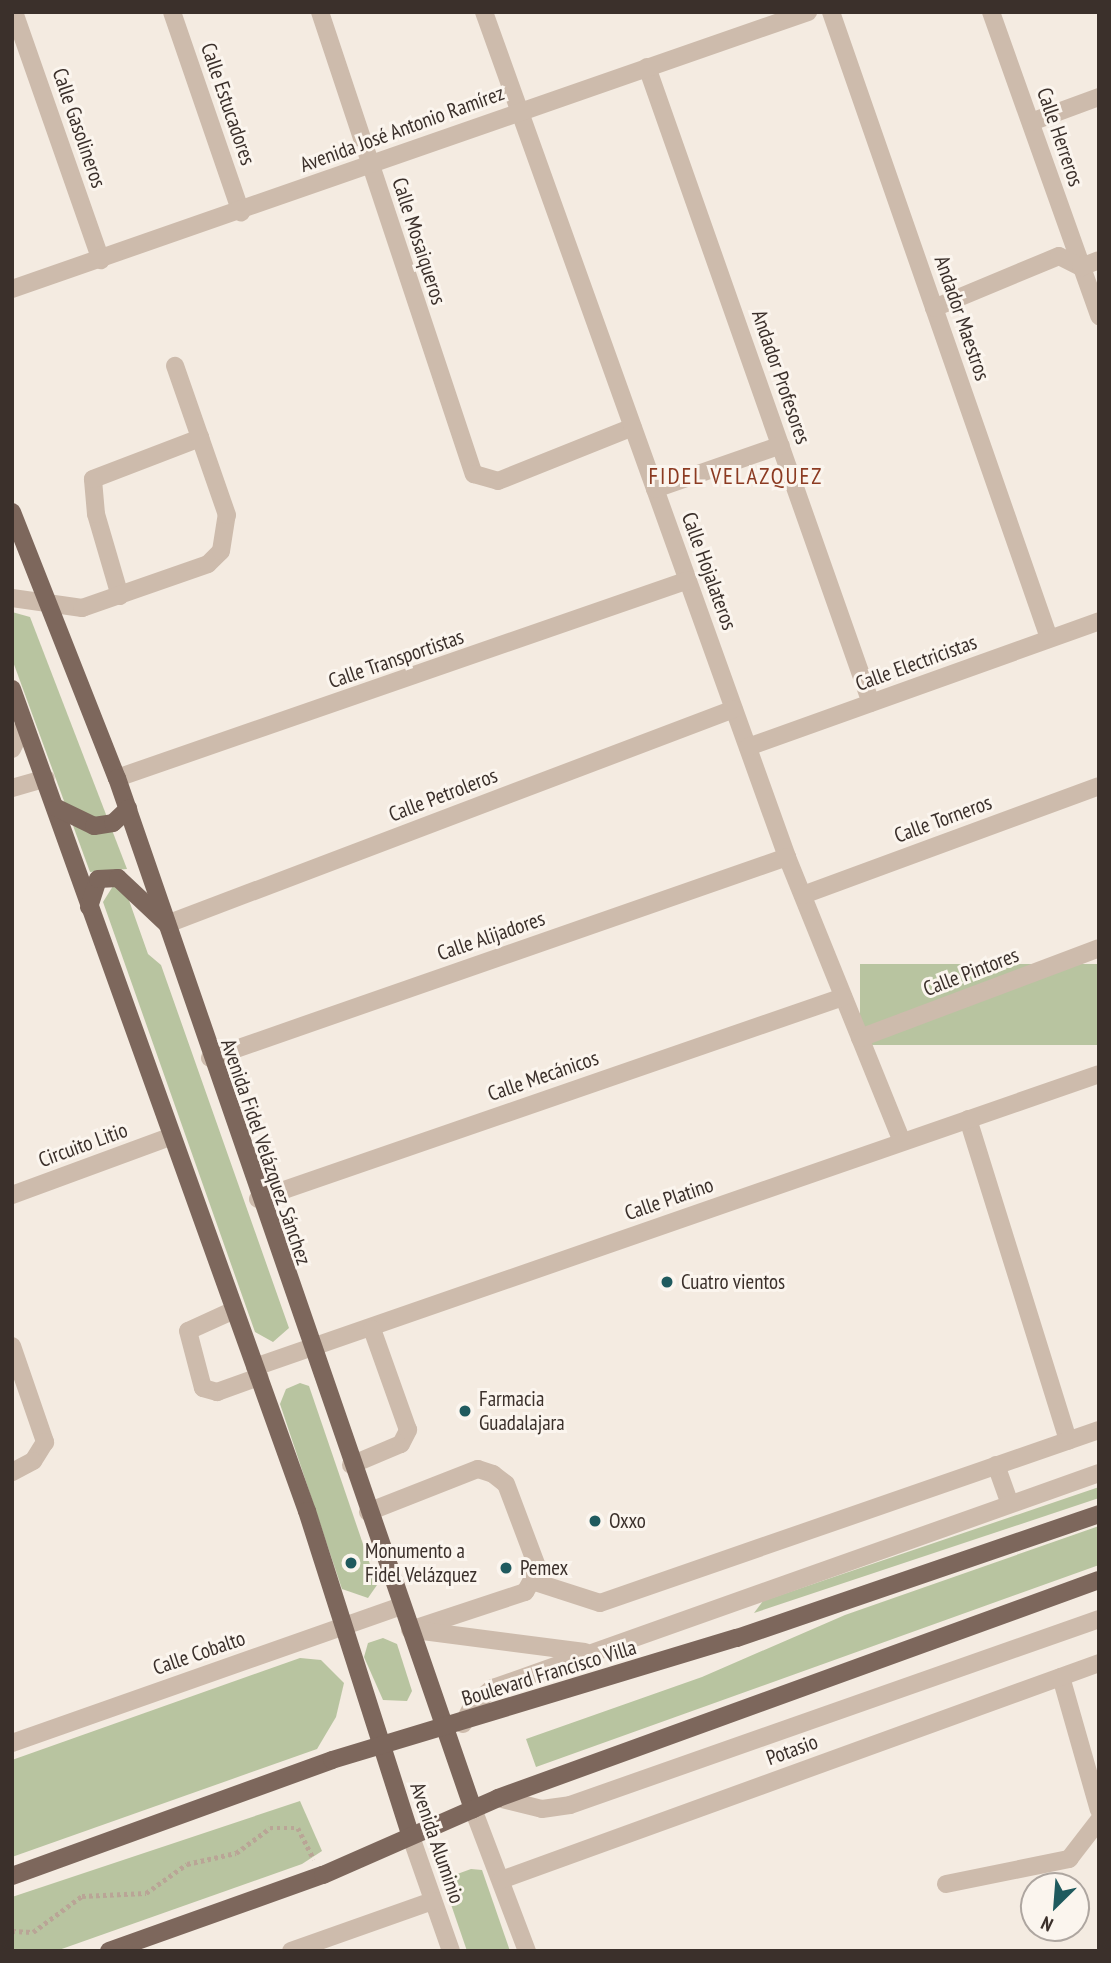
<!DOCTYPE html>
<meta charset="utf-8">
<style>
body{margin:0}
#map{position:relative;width:1111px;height:1963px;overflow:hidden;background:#f4ebe1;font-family:"PT Sans Narrow",sans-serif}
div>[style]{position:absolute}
.green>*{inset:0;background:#b8c4a0;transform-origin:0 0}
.path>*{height:4.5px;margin-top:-2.25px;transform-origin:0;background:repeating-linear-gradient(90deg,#b9a596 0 3.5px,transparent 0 7px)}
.minor>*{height:18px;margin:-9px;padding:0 9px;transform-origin:9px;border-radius:9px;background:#cdbbac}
.major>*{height:18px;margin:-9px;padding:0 9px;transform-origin:9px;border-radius:9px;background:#7d675c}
.dots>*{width:19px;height:19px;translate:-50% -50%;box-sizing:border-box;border:4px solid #fbf5ee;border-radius:50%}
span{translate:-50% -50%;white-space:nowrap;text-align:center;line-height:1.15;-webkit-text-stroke:6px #fbf5ee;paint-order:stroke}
.street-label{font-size:21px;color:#3b302b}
.poi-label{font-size:21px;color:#3b302b}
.left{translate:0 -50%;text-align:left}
.neighbourhood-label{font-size:23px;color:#8c3b22;letter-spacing:2px}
.frame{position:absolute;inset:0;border:14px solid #3b302b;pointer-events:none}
.north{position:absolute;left:1020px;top:1872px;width:70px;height:70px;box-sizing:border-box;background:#fbf5ee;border:2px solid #aea6a0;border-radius:50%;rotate:205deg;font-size:19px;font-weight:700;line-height:28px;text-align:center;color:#3b302b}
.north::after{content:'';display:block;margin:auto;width:24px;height:32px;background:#1f5a5e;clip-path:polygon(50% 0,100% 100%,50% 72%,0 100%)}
</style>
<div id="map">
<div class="green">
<div style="clip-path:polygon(12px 612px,30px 617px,127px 869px,90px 872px,12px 659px)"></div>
<div style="clip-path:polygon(113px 886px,125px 889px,148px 954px,161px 965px,289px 1328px,273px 1342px,255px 1332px,103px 902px)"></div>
<div style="left:1099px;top:964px;width:81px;height:239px;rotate:90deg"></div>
<div style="clip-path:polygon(300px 1383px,309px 1386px,377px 1585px,368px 1598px,342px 1589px,280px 1404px,286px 1389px)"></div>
<div style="clip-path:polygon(1099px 1487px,1099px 1498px,754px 1613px,763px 1601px)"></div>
<div style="clip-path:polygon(1099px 1526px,1099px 1565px,536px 1767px,526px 1739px,702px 1677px,845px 1615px)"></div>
<div style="clip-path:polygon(383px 1638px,397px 1644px,412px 1691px,407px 1701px,383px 1700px,364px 1657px,368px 1643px)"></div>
<div style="clip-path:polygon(300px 1658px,321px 1660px,344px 1683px,336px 1717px,317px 1749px,12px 1857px,12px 1760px)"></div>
<div style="clip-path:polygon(300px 1801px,322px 1851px,302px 1864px,56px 1951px,12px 1951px,12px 1897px)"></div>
<div style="clip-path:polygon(471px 1869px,482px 1870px,510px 1951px,467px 1951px,445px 1887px,449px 1877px)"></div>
</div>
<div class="path">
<div style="left:12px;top:1931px;width:21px;rotate:3deg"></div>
<div style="left:33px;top:1932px;width:61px;rotate:-36.3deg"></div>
<div style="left:82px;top:1896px;width:64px;rotate:-2.7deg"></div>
<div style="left:146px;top:1893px;width:50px;rotate:-35.3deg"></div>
<div style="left:187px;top:1864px;width:50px;rotate:-12.7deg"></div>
<div style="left:236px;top:1853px;width:42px;rotate:-36.3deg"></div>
<div style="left:270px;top:1828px;width:28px"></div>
<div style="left:298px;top:1828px;width:35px;rotate:63deg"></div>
</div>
<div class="minor">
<div style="left:14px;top:12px;width:263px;rotate:70.7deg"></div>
<div style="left:172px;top:12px;width:212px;rotate:71deg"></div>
<div style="left:320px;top:12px;width:487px;rotate:71.6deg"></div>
<div style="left:474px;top:474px;width:25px;rotate:16deg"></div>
<div style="left:498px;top:481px;width:145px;rotate:-21.8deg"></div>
<div style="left:484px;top:12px;width:898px;rotate:70.27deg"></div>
<div style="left:787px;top:857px;width:307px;rotate:68deg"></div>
<div style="left:831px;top:12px;width:663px;rotate:70.8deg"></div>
<div style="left:991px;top:12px;width:323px;rotate:70.4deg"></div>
<div style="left:647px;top:67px;width:674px;rotate:70.6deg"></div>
<div style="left:1031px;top:122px;width:72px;rotate:-20.2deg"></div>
<div style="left:12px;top:289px;width:843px;rotate:-19.19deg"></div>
<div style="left:934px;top:308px;width:135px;rotate:-22.6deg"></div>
<div style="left:1059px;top:256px;width:25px;rotate:27deg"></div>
<div style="left:1081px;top:267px;width:19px;rotate:-21deg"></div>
<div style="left:655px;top:489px;width:133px;rotate:-19.2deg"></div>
<div style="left:120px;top:596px;width:85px;rotate:-106.3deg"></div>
<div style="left:96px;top:514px;width:35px;rotate:-95deg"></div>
<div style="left:93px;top:479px;width:115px;rotate:-21deg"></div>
<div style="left:12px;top:598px;width:71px;rotate:8.1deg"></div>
<div style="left:82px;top:608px;width:133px;rotate:-19.2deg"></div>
<div style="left:208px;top:564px;width:18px;rotate:-45deg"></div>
<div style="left:221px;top:551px;width:36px;rotate:-81deg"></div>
<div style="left:227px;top:515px;width:158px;rotate:-109.2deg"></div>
<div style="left:748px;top:747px;width:373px;rotate:-19.7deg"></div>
<div style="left:12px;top:749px;width:28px;rotate:-64deg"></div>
<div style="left:117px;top:778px;width:604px;rotate:-19.12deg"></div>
<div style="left:12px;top:788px;width:35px;rotate:-16deg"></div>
<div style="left:803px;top:895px;width:315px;rotate:-20.2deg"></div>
<div style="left:167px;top:924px;width:606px;rotate:-20.77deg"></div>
<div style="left:860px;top:1038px;width:255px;rotate:-20.6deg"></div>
<div style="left:210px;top:1058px;width:611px;rotate:-19.21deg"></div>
<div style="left:968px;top:1119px;width:337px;rotate:72.7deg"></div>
<div style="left:12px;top:1195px;width:168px;rotate:-20.2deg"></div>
<div style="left:258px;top:1199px;width:619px;rotate:-19.05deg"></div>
<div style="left:232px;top:1311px;width:48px;rotate:155.6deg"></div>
<div style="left:188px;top:1331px;width:59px;rotate:75.3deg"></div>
<div style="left:203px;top:1388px;width:15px;rotate:16deg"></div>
<div style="left:217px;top:1392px;width:45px;rotate:-19.7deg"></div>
<div style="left:12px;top:1346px;width:102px;rotate:71deg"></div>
<div style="left:45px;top:1442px;width:22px;rotate:122deg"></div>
<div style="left:33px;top:1461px;width:24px;rotate:152deg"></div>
<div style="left:255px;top:1367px;width:893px;rotate:-19.14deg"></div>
<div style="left:351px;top:1465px;width:54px;rotate:-22.8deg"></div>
<div style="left:401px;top:1444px;width:16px;rotate:-63deg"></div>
<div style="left:408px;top:1430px;width:107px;rotate:-109.6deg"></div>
<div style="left:996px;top:1465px;width:41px;rotate:70.3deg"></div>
<div style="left:368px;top:1512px;width:118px;rotate:-21.4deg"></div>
<div style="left:478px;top:1469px;width:16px;rotate:18deg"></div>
<div style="left:493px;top:1474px;width:16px;rotate:38deg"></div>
<div style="left:506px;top:1484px;width:91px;rotate:69.4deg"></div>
<div style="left:538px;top:1569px;width:26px;rotate:119deg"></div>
<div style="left:525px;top:1592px;width:121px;rotate:161.7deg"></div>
<div style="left:535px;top:1582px;width:68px;rotate:17.9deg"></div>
<div style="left:600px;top:1603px;width:528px;rotate:-19.12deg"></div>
<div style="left:415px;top:1630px;width:171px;rotate:7.4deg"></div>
<div style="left:1061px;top:1677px;width:138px;rotate:74.1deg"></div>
<div style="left:463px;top:1724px;width:20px;rotate:-63deg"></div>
<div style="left:472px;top:1706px;width:28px;rotate:-41deg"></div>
<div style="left:493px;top:1688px;width:643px;rotate:-19.53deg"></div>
<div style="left:12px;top:1743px;width:412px;rotate:-19.4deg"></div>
<div style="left:498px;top:1798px;width:45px;rotate:14deg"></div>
<div style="left:542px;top:1809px;width:28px;rotate:-8deg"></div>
<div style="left:570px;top:1805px;width:561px;rotate:-19.37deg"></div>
<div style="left:473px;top:1809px;width:152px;rotate:69.2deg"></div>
<div style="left:410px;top:1834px;width:124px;rotate:70.7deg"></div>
<div style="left:501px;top:1880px;width:636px;rotate:-19.94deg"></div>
<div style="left:946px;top:1884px;width:126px;rotate:-11.5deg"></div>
<div style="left:1069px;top:1859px;width:49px;rotate:-52.4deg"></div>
<div style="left:291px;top:1951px;width:150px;rotate:-19.5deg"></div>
</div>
<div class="major">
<div style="left:12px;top:512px;width:286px;rotate:68.5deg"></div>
<div style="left:117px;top:778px;width:1091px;rotate:70.95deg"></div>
<div style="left:12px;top:689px;width:873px;rotate:70.26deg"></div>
<div style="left:307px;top:1511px;width:339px;rotate:72.3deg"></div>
<div style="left:57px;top:808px;width:41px;rotate:25.9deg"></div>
<div style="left:94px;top:826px;width:19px;rotate:-9deg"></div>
<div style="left:113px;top:823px;width:21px;rotate:-43deg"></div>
<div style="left:89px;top:907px;width:29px;rotate:-72deg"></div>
<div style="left:98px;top:879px;width:20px;rotate:-3deg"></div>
<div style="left:118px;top:878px;width:67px;rotate:43.2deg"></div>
<div style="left:12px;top:1876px;width:340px;rotate:-19.9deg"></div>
<div style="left:332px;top:1760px;width:423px;rotate:-16.8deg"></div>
<div style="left:737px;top:1638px;width:383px;rotate:-18.9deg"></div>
<div style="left:109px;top:1951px;width:227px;rotate:-19.6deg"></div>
<div style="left:323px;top:1875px;width:191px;rotate:-23.7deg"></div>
<div style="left:498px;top:1798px;width:639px;rotate:-19.94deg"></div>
</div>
<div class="dots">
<div style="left:667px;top:1282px;background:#1f5a5e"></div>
<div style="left:465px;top:1411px;background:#1f5a5e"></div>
<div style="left:595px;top:1521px;background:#1f5a5e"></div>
<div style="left:351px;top:1563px;background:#1f5a5e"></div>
<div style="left:506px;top:1568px;background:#1f5a5e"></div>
</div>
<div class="street-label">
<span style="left:228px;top:104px;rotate:71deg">Calle Estucadores</span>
<span style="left:79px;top:128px;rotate:71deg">Calle Gasolineros</span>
<span style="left:402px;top:129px;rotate:-20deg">Avenida José Antonio Ramírez</span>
<span style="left:1060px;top:137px;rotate:71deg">Calle Herreros</span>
<span style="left:419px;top:241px;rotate:72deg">Calle Mosaiqueros</span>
<span style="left:962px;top:318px;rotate:71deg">Andador Maestros</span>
<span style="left:781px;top:377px;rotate:71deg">Andador Profesores</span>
<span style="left:709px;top:571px;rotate:70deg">Calle Hojalateros</span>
<span style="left:396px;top:659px;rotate:-19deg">Calle Transportistas</span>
<span style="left:916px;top:663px;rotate:-20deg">Calle Electricistas</span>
<span style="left:443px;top:795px;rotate:-21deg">Calle Petroleros</span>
<span style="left:943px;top:819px;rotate:-20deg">Calle Torneros</span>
<span style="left:491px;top:936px;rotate:-19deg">Calle Alijadores</span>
<span style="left:971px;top:972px;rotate:-21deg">Calle Pintores</span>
<span style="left:543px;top:1076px;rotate:-19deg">Calle Mecánicos</span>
<span style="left:83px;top:1145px;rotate:-20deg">Circuito Litio</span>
<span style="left:266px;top:1152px;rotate:71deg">Avenida Fidel Velázquez Sánchez</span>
<span style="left:669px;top:1199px;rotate:-19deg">Calle Platino</span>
<span style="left:199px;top:1653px;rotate:-19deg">Calle Cobalto</span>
<span style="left:549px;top:1673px;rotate:-17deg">Boulevard Francisco Villa</span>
<span style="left:792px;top:1750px;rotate:-20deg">Potasio</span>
<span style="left:437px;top:1843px;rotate:71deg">Avenida Aluminio</span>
</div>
<div class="poi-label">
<span class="left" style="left:681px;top:1282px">Cuatro vientos</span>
<span class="left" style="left:479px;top:1411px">Farmacia<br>Guadalajara</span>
<span class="left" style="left:609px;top:1521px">Oxxo</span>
<span class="left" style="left:365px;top:1563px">Monumento a<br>Fidel Velázquez</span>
<span class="left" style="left:520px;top:1568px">Pemex</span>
</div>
<div class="neighbourhood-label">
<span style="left:736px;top:476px">FIDEL VELAZQUEZ</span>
</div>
<div class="frame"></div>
<div class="north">N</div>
</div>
